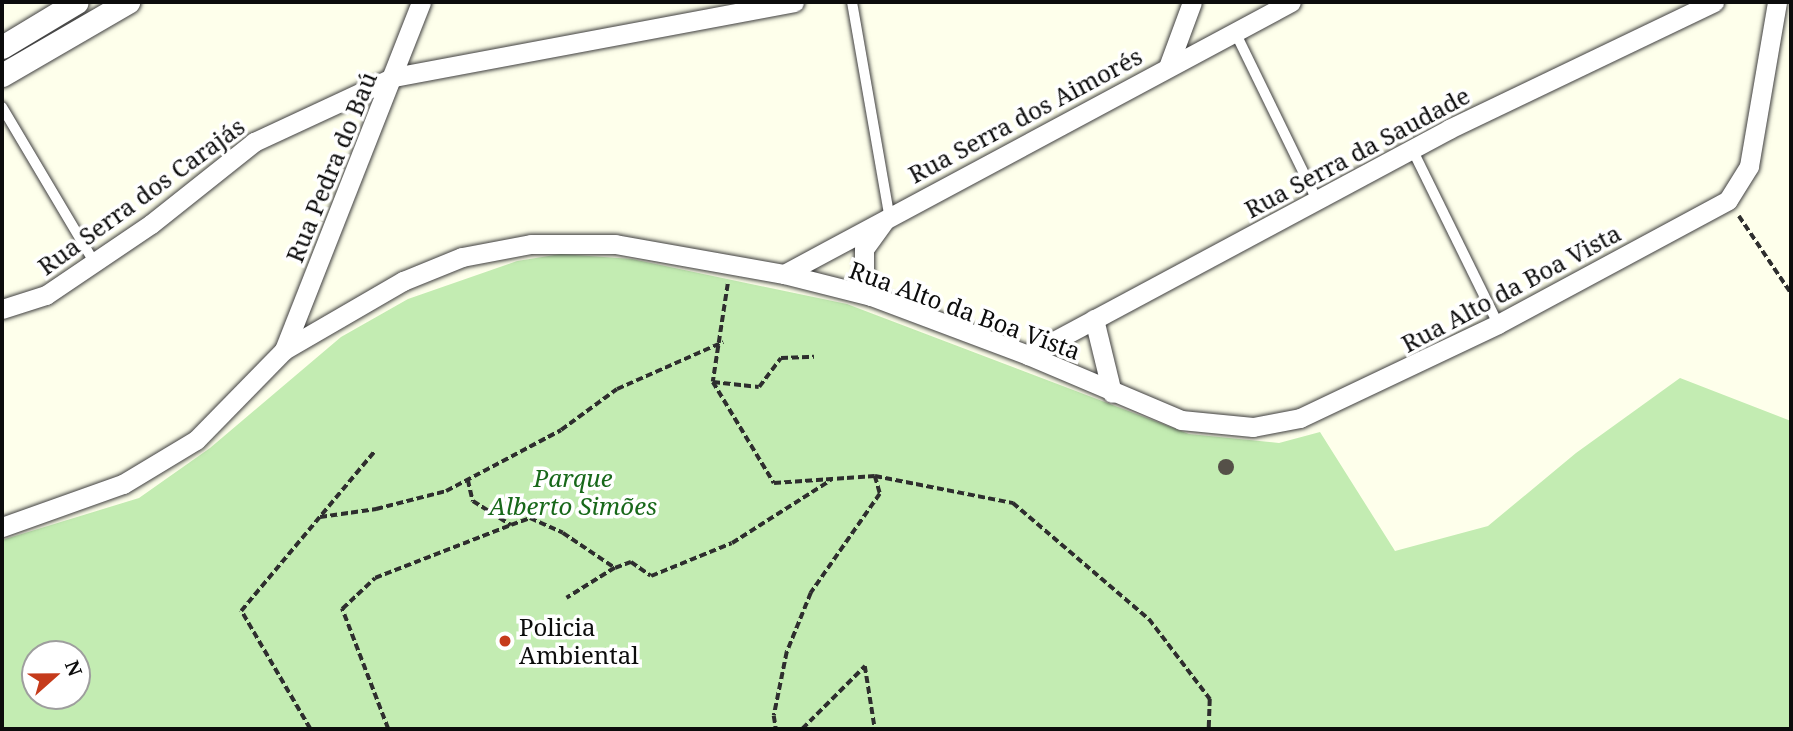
<!DOCTYPE html>
<meta charset="utf-8">
<style>
body{margin:0}
#map{position:relative;width:1793px;height:731px;overflow:hidden;background:#feffeb;font-family:"Noto Serif",serif}
div>[style]{position:absolute}
.green>*{inset:0;background:#c3ecb2}
.building>*{inset:0;background:#555048}
.round{border-radius:50%}
.path>*{height:3.5px;margin-top:-1.75px;transform-origin:0;background:repeating-linear-gradient(90deg,#2e2e2e 0 7px,transparent 0 10.5px)}
.roads{filter:drop-shadow(0 0 2px #3f3f3f) drop-shadow(0 0 2px #3f3f3f)}
.service>*{height:10px;margin:-5px;padding:0 5px;transform-origin:5px;border-radius:5px;background:#fff}
.minor>*{height:19px;margin:-9.5px;padding:0 9.5px;transform-origin:9.5px;border-radius:9.5px;background:#fff}
.tertiary>*{height:23px;margin:-11.5px;padding:0 11.5px;transform-origin:11.5px;border-radius:11.5px;background:#fff}
.dots>*{width:19px;height:19px;translate:-50% -50%;box-sizing:border-box;border:4px solid #fff;border-radius:50%}
span{translate:-50% -50%;white-space:nowrap;text-align:center;line-height:1.15;-webkit-text-stroke:7px #fff;paint-order:stroke}
.street-label{font-size:24px;color:#0c0c0c}
.park-label{font-size:24px;color:#18681a;font-style:italic}
.poi-label{font-size:24px;color:#0c0c0c}
.left{translate:0 -50%;text-align:left}
.frame{position:absolute;inset:0;border:4px solid #0c0c0c;pointer-events:none}
.north{position:absolute;left:21px;top:640px;width:70px;height:70px;box-sizing:border-box;background:#fff;border:2px solid #9e9e9e;border-radius:50%;rotate:69deg;font-size:19px;font-weight:700;line-height:28px;text-align:center;color:#0c0c0c}
.north::after{content:'';display:block;margin:auto;width:24px;height:32px;background:#c53b1b;clip-path:polygon(50% 0,100% 100%,50% 72%,0 100%)}
</style>
<div id="map">
<div class="green">
<div style="clip-path:polygon(evenodd,561px 254px,632px 259px,847px 304px,1189px 434px,1279px 443px,1320px 432px,1395px 551px,1488px 526px,1576px 453px,1680px 378px,1791px 421px,1791px 729px,2px 729px,2px 540px,139px 498px,210px 448px,341px 337px,408px 299px,517px 261px,561px 254px,35px 654px,77px 654px,77px 696px,35px 696px,35px 654px)"></div>
</div>
<div class="building">
<div class="round" style="left:1218px;top:459px;width:16px;height:16px"></div>
</div>
<div class="path">
<div style="left:1739px;top:216px;width:93px;rotate:56deg"></div>
<div style="left:728px;top:284px;width:99px;rotate:98.7deg"></div>
<div style="left:713px;top:382px;width:118px;rotate:58.9deg"></div>
<div style="left:774px;top:483px;width:101px;rotate:-4deg"></div>
<div style="left:875px;top:476px;width:19px;rotate:74deg"></div>
<div style="left:880px;top:494px;width:121px;rotate:124.9deg"></div>
<div style="left:811px;top:593px;width:64px;rotate:112.1deg"></div>
<div style="left:787px;top:652px;width:65px;rotate:101.5deg"></div>
<div style="left:774px;top:716px;width:13px;rotate:81deg"></div>
<div style="left:713px;top:382px;width:46px;rotate:6.2deg"></div>
<div style="left:759px;top:387px;width:36px;rotate:-53deg"></div>
<div style="left:781px;top:358px;width:33px;rotate:-2deg"></div>
<div style="left:875px;top:476px;width:141px;rotate:11.1deg"></div>
<div style="left:1013px;top:503px;width:179px;rotate:40.5deg"></div>
<div style="left:1149px;top:619px;width:101px;rotate:52.7deg"></div>
<div style="left:1210px;top:699px;width:30px;rotate:92deg"></div>
<div style="left:468px;top:480px;width:22px;rotate:77deg"></div>
<div style="left:473px;top:501px;width:45px;rotate:32.3deg"></div>
<div style="left:511px;top:525px;width:20px;rotate:-20deg"></div>
<div style="left:530px;top:518px;width:36px;rotate:24deg"></div>
<div style="left:563px;top:533px;width:63px;rotate:33.9deg"></div>
<div style="left:615px;top:568px;width:57px;rotate:148deg"></div>
<div style="left:320px;top:517px;width:57px;rotate:-8.1deg"></div>
<div style="left:376px;top:509px;width:72px;rotate:-14.4deg"></div>
<div style="left:446px;top:491px;width:130px;rotate:-27.9deg"></div>
<div style="left:561px;top:430px;width:69px;rotate:-36.2deg"></div>
<div style="left:617px;top:389px;width:116px;rotate:-23.9deg"></div>
<div style="left:615px;top:568px;width:17px;rotate:-21deg"></div>
<div style="left:631px;top:562px;width:24px;rotate:35deg"></div>
<div style="left:651px;top:576px;width:87px;rotate:-22.2deg"></div>
<div style="left:732px;top:543px;width:117px;rotate:-32.5deg"></div>
<div style="left:310px;top:729px;width:137px;rotate:-120.3deg"></div>
<div style="left:241px;top:611px;width:207px;rotate:-50.1deg"></div>
<div style="left:388px;top:729px;width:129px;rotate:-111deg"></div>
<div style="left:342px;top:609px;width:45px;rotate:-43.2deg"></div>
<div style="left:375px;top:578px;width:146px;rotate:-21.3deg"></div>
<div style="left:802px;top:729px;width:89px;rotate:-45deg"></div>
<div style="left:865px;top:666px;width:64px;rotate:81deg"></div>
</div>
<div class="roads">
<div class="service">
<div style="left:852px;top:2px;width:216px;rotate:80.1deg"></div>
<div style="left:1235px;top:32px;width:187px;rotate:64deg"></div>
<div style="left:2px;top:107px;width:180px;rotate:59.3deg"></div>
<div style="left:1412px;top:149px;width:195px;rotate:63.8deg"></div>
</div>
<div class="minor">
<div style="left:1168px;top:67px;width:69px;rotate:-69.7deg"></div>
<div style="left:784px;top:274px;width:575px;rotate:-28.21deg"></div>
<div style="left:871px;top:296px;width:26px;rotate:-106deg"></div>
<div style="left:864px;top:271px;width:22px;rotate:-90deg"></div>
<div style="left:864px;top:249px;width:34px;rotate:-54deg"></div>
<div style="left:2px;top:309px;width:46px;rotate:-17.7deg"></div>
<div style="left:46px;top:295px;width:127px;rotate:-34.1deg"></div>
<div style="left:151px;top:224px;width:132px;rotate:-38.5deg"></div>
<div style="left:254px;top:142px;width:154px;rotate:-24.9deg"></div>
<div style="left:394px;top:77px;width:407px;rotate:-10.6deg"></div>
<div style="left:1094px;top:319px;width:76px;rotate:76.3deg"></div>
<div style="left:284px;top:350px;width:374px;rotate:-68.5deg"></div>
<div style="left:1028px;top:355px;width:478px;rotate:-28.2deg"></div>
<div style="left:1449px;top:129px;width:294px;rotate:-25.6deg"></div>
<div style="left:2px;top:527px;width:128px;rotate:-19.6deg"></div>
<div style="left:123px;top:484px;width:85px;rotate:-31.1deg"></div>
<div style="left:196px;top:440px;width:126px;rotate:-45.6deg"></div>
<div style="left:284px;top:350px;width:138px;rotate:-30.1deg"></div>
<div style="left:403px;top:281px;width:64px;rotate:-22.1deg"></div>
<div style="left:462px;top:257px;width:70px;rotate:-10.7deg"></div>
<div style="left:531px;top:244px;width:84px"></div>
<div style="left:615px;top:244px;width:172px;rotate:10.1deg"></div>
<div style="left:784px;top:274px;width:90px;rotate:14.2deg"></div>
<div style="left:871px;top:296px;width:168px;rotate:20.6deg"></div>
<div style="left:1028px;top:355px;width:166px;rotate:23deg"></div>
<div style="left:1181px;top:420px;width:72px;rotate:5.6deg"></div>
<div style="left:1253px;top:427px;width:48px;rotate:-10.8deg"></div>
<div style="left:1300px;top:418px;width:219px;rotate:-25.4deg"></div>
<div style="left:1498px;top:324px;width:261px;rotate:-28.3deg"></div>
<div style="left:1728px;top:200px;width:40px;rotate:-58deg"></div>
<div style="left:1749px;top:166px;width:166px;rotate:-80.3deg"></div>
</div>
<div class="tertiary">
<div style="left:2px;top:47px;width:87px;rotate:-31deg"></div>
<div style="left:2px;top:75px;width:146px;rotate:-30.1deg"></div>
</div>
</div>
<div class="dots">
<div style="left:505px;top:641px;background:#c53b1b"></div>
</div>
<div class="street-label">
<span style="left:1025px;top:115px;rotate:-28deg">Rua Serra dos Aimorés</span>
<span style="left:1357px;top:152px;rotate:-28deg">Rua Serra da Saudade</span>
<span style="left:331px;top:167px;rotate:-68deg">Rua Pedra do Baú</span>
<span style="left:141px;top:196px;rotate:-36deg">Rua Serra dos Carajás</span>
<span style="left:1511px;top:288px;rotate:-28deg">Rua Alto da Boa Vista</span>
<span style="left:965px;top:310px;rotate:20deg">Rua Alto da Boa Vista</span>
</div>
<div class="park-label">
<span style="left:573px;top:492px">Parque<br>Alberto Simões</span>
</div>
<div class="poi-label">
<span class="left" style="left:519px;top:641px">Policia<br>Ambiental</span>
</div>
<div class="frame"></div>
<div class="north">N</div>
</div>
